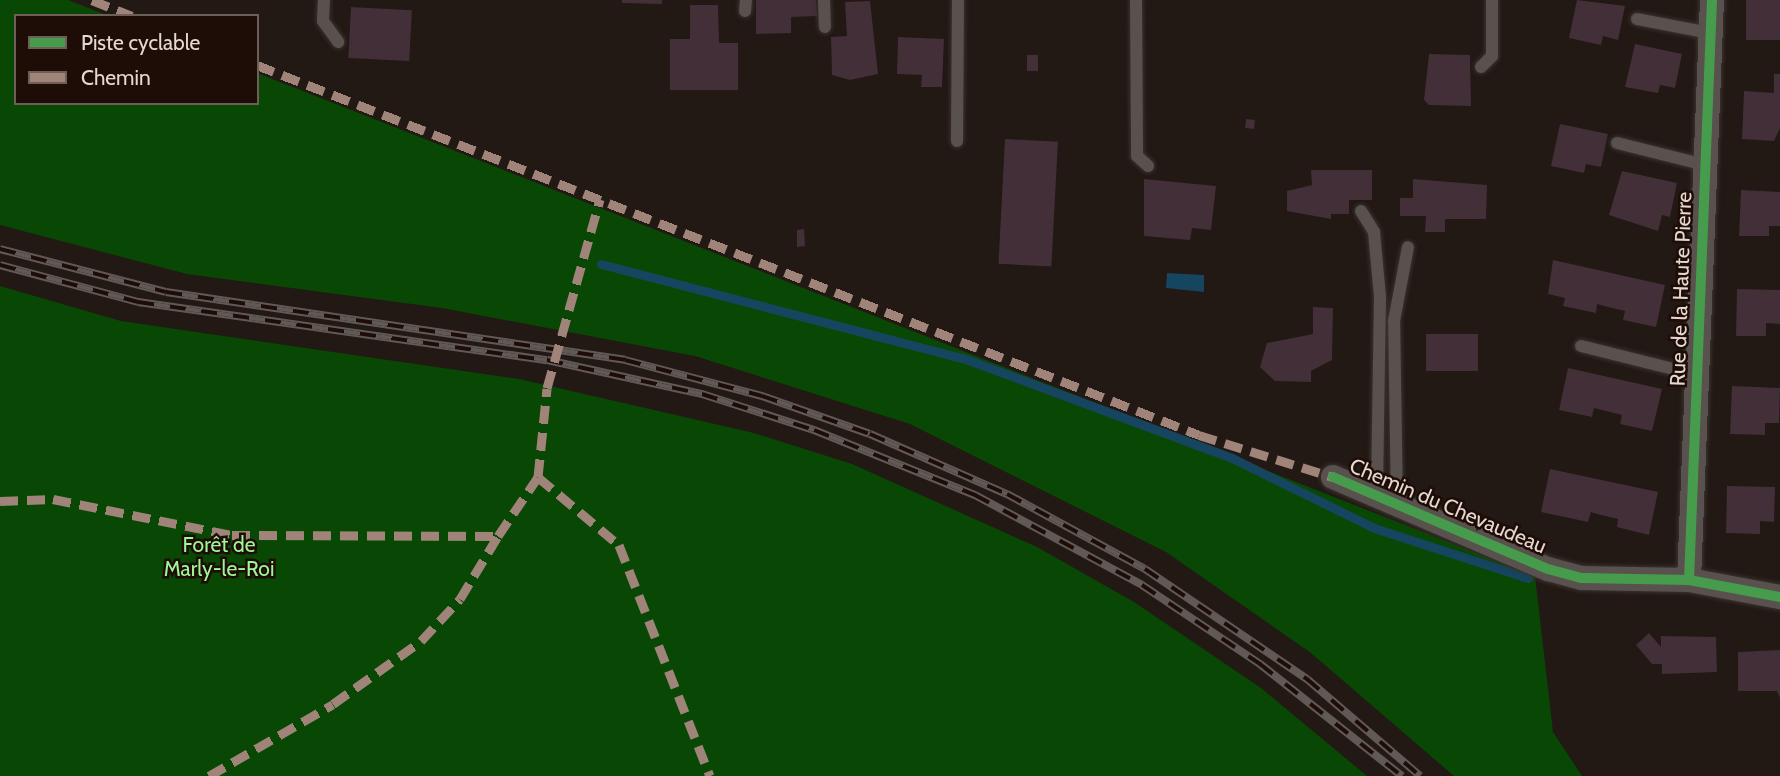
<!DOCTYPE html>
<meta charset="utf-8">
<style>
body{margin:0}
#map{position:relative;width:1780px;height:776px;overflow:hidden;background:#221814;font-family:Cabin,sans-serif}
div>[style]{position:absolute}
.forest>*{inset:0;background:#084804}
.water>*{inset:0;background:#164560}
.stream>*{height:9px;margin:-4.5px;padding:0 4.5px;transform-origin:4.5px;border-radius:4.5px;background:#164560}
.building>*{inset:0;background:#422f38;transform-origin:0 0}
.roads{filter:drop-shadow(0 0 2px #3a3230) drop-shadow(0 0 2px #3a3230)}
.lane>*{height:12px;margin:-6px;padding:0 6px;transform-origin:6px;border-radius:6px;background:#59514d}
.street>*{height:24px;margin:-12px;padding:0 12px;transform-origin:12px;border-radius:12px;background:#59514d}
.rail>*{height:8px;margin-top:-4px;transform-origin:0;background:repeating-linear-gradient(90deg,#1e0d06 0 16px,#615955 0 32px);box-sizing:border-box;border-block:2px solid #615955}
.quiet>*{height:9px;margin-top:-4.5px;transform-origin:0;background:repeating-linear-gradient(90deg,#a18479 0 18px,transparent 0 27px)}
.cycleway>*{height:10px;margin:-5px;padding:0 5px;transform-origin:5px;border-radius:5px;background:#469c4c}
span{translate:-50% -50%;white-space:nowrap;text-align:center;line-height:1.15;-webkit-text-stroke:5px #1e0d06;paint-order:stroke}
.street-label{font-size:21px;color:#e5d8d2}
.park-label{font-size:21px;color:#9ef696}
.legend{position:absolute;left:14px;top:14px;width:245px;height:91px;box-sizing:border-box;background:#1e0d06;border:2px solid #6e5e58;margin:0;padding:9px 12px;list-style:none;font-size:21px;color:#e5d8d2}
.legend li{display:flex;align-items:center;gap:14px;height:35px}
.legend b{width:35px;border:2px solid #6e5e58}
</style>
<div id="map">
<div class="forest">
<div style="clip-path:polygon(0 0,68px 0,109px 16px,16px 16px,16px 103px,257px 103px,257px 73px,1535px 576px,1553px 732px,1582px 776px,1454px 776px,1311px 653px,1166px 552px,910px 424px,695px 356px,442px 308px,187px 274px,0 225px)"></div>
<div style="clip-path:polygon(0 286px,121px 321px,519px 379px,754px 433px,852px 464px,1037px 547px,1134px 602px,1261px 688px,1367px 776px,0 776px)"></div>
</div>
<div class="water">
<div style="clip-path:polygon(1167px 273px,1204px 275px,1204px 292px,1166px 288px)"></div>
</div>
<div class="stream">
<div style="left:601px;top:264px;width:374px;rotate:14.6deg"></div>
<div style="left:963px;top:358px;width:287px;rotate:20.4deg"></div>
<div style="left:1232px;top:458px;width:158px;rotate:26.2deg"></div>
<div style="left:1374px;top:528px;width:162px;rotate:18deg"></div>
</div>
<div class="building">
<div style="clip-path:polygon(622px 0,662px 0,662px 4px,622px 3px)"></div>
<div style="clip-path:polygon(756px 0,816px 0,817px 16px,791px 17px,791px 33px,756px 34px)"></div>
<div style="clip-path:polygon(1577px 0,1625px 6px,1618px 40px,1603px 36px,1601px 45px,1569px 38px)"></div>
<div style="left:1746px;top:0;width:34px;height:40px"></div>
<div style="clip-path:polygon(870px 1px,878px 74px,850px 80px,832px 75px,831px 37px,847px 36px,845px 2px)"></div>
<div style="clip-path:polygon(690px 5px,718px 5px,719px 43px,738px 43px,738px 90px,670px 90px,670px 39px,690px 39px)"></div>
<div style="left:351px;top:7px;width:61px;height:51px;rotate:3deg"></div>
<div style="clip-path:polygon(898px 37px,944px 39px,942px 87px,921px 87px,922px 75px,897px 74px)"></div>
<div style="clip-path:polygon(1635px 44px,1682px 54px,1675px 88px,1660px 85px,1658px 93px,1625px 87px)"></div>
<div style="clip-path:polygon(1429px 54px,1470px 55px,1471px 106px,1429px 105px,1424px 100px)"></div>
<div style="left:1027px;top:55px;width:11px;height:16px"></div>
<div style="clip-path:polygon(1774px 74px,1780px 74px,1780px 128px,1774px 141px,1742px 139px,1744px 91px,1774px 93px)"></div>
<div style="left:1246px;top:119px;width:9px;height:9px;rotate:6deg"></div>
<div style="clip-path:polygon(1560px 124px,1608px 134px,1601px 167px,1586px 164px,1584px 173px,1551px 166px)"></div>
<div style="left:1005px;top:139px;width:53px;height:125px;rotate:3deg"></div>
<div style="clip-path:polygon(1311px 170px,1372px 170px,1372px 200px,1349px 200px,1349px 214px,1331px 214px,1331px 219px,1287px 211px,1287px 191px,1312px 185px)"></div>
<div style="clip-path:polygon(1622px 171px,1677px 183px,1670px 217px,1662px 215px,1658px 231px,1609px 215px)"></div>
<div style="clip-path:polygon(1144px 179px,1216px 186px,1211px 230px,1192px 228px,1190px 240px,1144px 236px)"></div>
<div style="clip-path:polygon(1413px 179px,1487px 185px,1486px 219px,1445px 219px,1445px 232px,1425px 232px,1426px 216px,1400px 216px,1400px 198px,1413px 198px)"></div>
<div style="clip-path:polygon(1741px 190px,1780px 192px,1780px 226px,1769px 226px,1769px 236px,1739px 236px)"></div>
<div style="clip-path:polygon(804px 229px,805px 246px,797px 247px,797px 230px)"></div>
<div style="clip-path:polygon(1553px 260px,1665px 285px,1656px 327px,1623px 320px,1625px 311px,1604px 306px,1597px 304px,1596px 313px,1563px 306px,1565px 298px,1548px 294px)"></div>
<div style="clip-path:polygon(1737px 289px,1780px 290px,1780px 324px,1766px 323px,1766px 336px,1736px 336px)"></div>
<div style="clip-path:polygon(1313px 307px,1333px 308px,1332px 360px,1311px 371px,1311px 382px,1275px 381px,1260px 367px,1267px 343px,1313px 334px)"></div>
<div style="left:1426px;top:334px;width:52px;height:37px"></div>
<div style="clip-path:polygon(1568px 368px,1662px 389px,1652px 431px,1620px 424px,1622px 415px,1594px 408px,1592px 417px,1559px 410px)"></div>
<div style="clip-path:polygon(1732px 386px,1780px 388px,1779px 423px,1765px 423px,1765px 435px,1730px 434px)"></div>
<div style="clip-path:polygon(1550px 469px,1658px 492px,1649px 535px,1617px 527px,1618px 519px,1597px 514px,1591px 512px,1588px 522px,1541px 512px)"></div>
<div style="clip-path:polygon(1727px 486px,1775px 487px,1774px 522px,1760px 521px,1760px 534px,1726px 533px)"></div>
<div style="clip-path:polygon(1649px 633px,1661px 647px,1661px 636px,1716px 637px,1717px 672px,1662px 674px,1662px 664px,1652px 664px,1636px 645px)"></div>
<div style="clip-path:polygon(1780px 650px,1780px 698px,1777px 691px,1738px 691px,1738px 652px)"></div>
</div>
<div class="roads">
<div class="lane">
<div style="left:324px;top:0;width:21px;rotate:93deg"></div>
<div style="left:323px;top:21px;width:26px;rotate:54deg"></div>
<div style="left:824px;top:0;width:27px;rotate:88deg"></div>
<div style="left:1136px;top:0;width:156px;rotate:89.6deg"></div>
<div style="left:1137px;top:156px;width:15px;rotate:42deg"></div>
<div style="left:745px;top:11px;width:11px;rotate:-85deg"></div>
<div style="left:1637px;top:19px;width:74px;rotate:10.9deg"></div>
<div style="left:1481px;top:67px;width:16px;rotate:-45deg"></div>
<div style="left:1492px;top:56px;width:56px;rotate:-90deg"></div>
<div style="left:957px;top:141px;width:141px;rotate:-89.6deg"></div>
<div style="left:1617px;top:143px;width:91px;rotate:14deg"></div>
<div style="left:1361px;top:211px;width:25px;rotate:58deg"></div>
<div style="left:1374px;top:232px;width:65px;rotate:84.7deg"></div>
<div style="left:1380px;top:297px;width:199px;rotate:90.9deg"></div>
<div style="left:1581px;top:346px;width:120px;rotate:14deg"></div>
<div style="left:1397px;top:505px;width:184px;rotate:-90.9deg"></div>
<div style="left:1394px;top:321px;width:75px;rotate:-79.3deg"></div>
</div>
<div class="street">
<div style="left:1333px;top:477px;width:234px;rotate:23.2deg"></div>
<div style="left:1548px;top:569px;width:35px;rotate:15deg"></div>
<div style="left:1582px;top:578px;width:107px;rotate:1.1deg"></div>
<div style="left:1689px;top:580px;width:93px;rotate:10.6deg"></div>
<div style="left:1689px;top:580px;width:580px;rotate:-87.73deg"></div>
</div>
</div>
<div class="rail">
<div style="left:0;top:249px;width:171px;rotate:14.5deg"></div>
<div style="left:166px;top:292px;width:464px;rotate:8.4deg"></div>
<div style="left:625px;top:360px;width:142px;rotate:14.7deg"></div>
<div style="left:762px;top:396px;width:114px;rotate:19.4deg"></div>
<div style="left:870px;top:434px;width:150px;rotate:23.7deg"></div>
<div style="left:1007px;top:494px;width:157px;rotate:28.5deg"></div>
<div style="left:1145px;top:569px;width:196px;rotate:34.2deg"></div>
<div style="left:1307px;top:679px;width:149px;rotate:40.6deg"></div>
<div style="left:0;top:265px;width:143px;rotate:15deg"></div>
<div style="left:138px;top:302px;width:413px;rotate:8.1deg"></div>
<div style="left:547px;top:360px;width:159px;rotate:12.4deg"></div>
<div style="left:702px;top:394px;width:118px;rotate:17.8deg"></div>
<div style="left:814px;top:430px;width:174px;rotate:22deg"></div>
<div style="left:975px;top:495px;width:190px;rotate:28.3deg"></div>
<div style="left:1142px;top:585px;width:142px;rotate:33.8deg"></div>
<div style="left:1260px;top:664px;width:181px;rotate:38.3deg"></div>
</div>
<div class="quiet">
<div style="left:92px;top:0;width:43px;rotate:21.8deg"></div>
<div style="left:257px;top:65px;width:1012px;rotate:21.44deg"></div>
<div style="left:1199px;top:435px;width:140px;rotate:17.4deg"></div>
<div style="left:538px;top:477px;width:89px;rotate:-84.2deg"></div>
<div style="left:547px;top:388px;width:196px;rotate:-74.3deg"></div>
<div style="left:0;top:501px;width:53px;rotate:-2.2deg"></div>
<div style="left:53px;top:499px;width:183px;rotate:11.4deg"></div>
<div style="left:232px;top:535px;width:266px;rotate:0.2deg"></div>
<div style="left:498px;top:536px;width:71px;rotate:-55.9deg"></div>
<div style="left:538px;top:477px;width:106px;rotate:40deg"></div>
<div style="left:619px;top:545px;width:248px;rotate:68.5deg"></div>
<div style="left:209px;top:776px;width:143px;rotate:-30.1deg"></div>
<div style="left:333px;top:704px;width:108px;rotate:-35.6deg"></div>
<div style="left:421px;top:641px;width:57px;rotate:-47.1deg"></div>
<div style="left:460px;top:599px;width:74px;rotate:-58.9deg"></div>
</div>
<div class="cycleway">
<div style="left:1333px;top:477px;width:234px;rotate:23.2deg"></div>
<div style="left:1548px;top:569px;width:35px;rotate:15deg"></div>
<div style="left:1582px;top:578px;width:107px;rotate:1.1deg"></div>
<div style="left:1689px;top:580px;width:93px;rotate:10.6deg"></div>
<div style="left:1689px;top:580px;width:580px;rotate:-87.73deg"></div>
</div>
<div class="street-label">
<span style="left:1681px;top:289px;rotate:-88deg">Rue de la Haute Pierre</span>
<span style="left:1448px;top:506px;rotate:23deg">Chemin du Chevaudeau</span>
</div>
<div class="park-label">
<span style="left:219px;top:557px">Forêt de<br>Marly-le-Roi</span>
</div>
<ul class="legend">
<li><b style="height:9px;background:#469c4c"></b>Piste cyclable</li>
<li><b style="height:9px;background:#a18479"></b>Chemin</li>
</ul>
</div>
